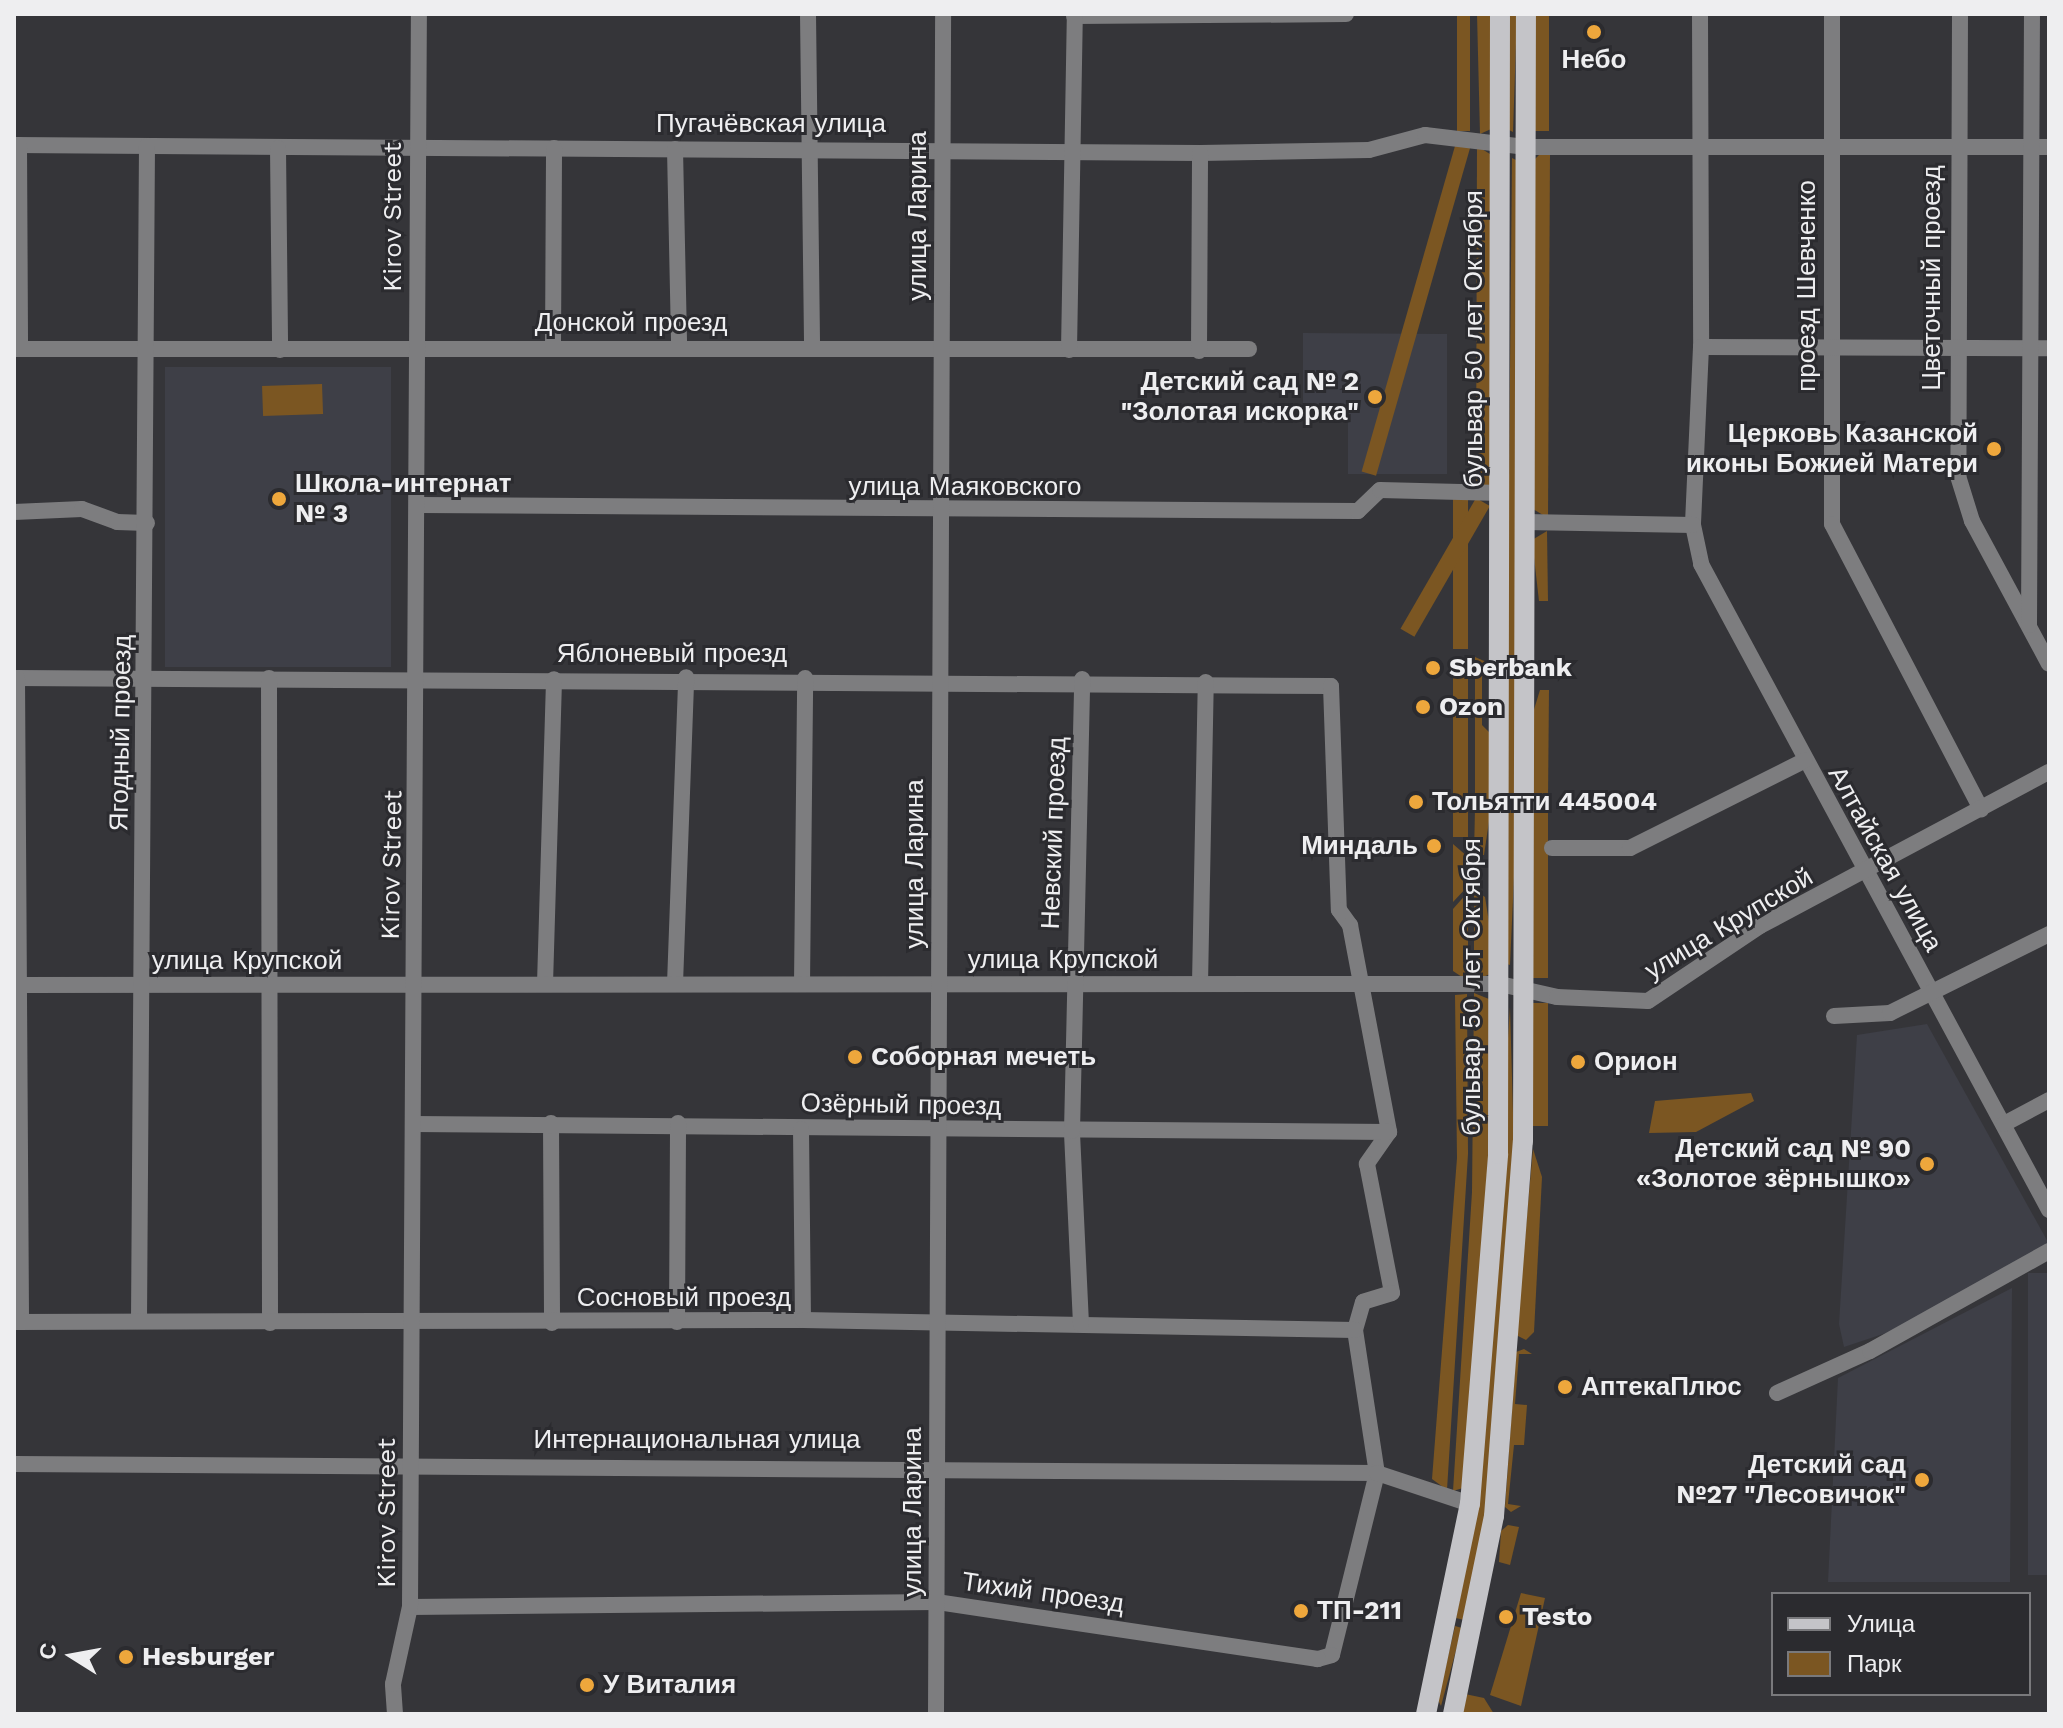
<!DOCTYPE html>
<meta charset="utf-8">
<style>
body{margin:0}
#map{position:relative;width:2063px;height:1728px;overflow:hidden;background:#353539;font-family:"Work Sans",sans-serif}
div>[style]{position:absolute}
.built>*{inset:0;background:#3e3f47;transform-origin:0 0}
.green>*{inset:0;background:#7b5622;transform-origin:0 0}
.minor>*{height:16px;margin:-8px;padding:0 8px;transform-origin:8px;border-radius:8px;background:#7d7d7f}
.tertiary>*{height:16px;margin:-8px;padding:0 8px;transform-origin:8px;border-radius:8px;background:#7d7d7f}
.primary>*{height:20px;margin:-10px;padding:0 10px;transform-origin:10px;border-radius:10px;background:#c4c4c8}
.dots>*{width:22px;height:22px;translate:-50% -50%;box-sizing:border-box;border:4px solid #2b2b2f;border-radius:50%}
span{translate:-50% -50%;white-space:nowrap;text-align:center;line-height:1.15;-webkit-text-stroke:6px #2b2b2f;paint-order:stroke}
.poi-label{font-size:26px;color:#eeeef0;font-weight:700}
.right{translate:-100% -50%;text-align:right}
.left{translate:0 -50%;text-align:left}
.street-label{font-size:26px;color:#eeeef0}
.frame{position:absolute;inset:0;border:16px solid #eeeef0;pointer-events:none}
.legend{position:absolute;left:1771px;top:1592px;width:260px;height:104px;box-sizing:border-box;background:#2b2b2f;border:2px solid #79797c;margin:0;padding:10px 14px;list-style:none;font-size:24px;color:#eeeef0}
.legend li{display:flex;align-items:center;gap:16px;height:40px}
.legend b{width:40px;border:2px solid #79797c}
.north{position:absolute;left:32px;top:1616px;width:80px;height:80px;-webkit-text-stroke:6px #2b2b2f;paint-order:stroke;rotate:281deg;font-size:22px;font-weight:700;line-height:32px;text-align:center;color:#eeeef0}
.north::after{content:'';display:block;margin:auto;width:28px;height:36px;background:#eeeef0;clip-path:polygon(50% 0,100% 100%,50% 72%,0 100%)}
</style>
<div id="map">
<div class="built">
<div style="clip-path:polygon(1303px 333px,1447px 334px,1447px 474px,1348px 474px,1348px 420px,1303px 419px)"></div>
<div style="left:391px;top:367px;width:300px;height:226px;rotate:90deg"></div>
<div style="clip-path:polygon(1927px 1024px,2049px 1244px,1889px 1332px,1844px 1347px,1839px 1324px,1857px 1035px)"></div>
<div style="left:2049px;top:1273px;width:302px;height:21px;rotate:90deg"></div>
<div style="clip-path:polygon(2012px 1288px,2010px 1582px,1828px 1582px,1838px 1378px)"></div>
</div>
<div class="green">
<div style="left:1457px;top:14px;width:13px;height:117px"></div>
<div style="clip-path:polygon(1477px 14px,1493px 14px,1491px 129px,1480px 134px)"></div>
<div style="clip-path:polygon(1508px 14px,1517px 14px,1513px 132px,1509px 130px)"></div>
<div style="left:1534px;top:14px;width:15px;height:117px"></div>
<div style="left:1457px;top:139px;width:15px;height:346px;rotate:16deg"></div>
<div style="clip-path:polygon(1477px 146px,1490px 154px,1492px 487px,1476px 487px)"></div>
<div style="clip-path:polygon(1541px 153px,1550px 153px,1548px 518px,1533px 509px,1534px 160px)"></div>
<div style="clip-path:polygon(1512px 158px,1516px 160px,1517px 799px,1506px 799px)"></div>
<div style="left:322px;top:384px;width:30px;height:60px;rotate:88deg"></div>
<div style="left:1468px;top:496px;width:153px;height:15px;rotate:90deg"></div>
<div style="left:1476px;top:498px;width:16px;height:151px;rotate:30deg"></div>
<div style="clip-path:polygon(1547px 531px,1548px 601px,1539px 601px,1532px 540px)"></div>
<div style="clip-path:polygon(1475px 657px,1491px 664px,1482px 677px,1482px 725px,1491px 734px,1491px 799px,1475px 799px)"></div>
<div style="left:1453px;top:659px;width:15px;height:178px"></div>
<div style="clip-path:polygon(1540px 690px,1549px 690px,1548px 799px,1531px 799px,1532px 716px)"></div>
<div style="clip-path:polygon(1475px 808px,1491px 808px,1484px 855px,1474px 855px)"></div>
<div style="clip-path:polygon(1506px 810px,1517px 810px,1510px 965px,1507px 964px)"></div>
<div style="left:1531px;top:810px;width:17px;height:168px"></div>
<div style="clip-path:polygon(1453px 844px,1468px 857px,1468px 886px,1453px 902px)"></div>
<div style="clip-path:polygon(1474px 890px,1485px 897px,1491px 935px,1490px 974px,1474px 981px)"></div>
<div style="clip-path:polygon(1468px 892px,1468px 981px,1453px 971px,1453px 909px)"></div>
<div style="clip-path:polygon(1474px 993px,1489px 999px,1491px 1122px,1463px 1488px,1453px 1491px,1472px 1192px)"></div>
<div style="clip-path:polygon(1467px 994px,1468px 1154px,1447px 1490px,1432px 1479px,1457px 1158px,1455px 995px)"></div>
<div style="left:1548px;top:1003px;width:123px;height:17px;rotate:90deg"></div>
<div style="clip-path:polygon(1510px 1007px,1514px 1148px,1487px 1510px,1464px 1620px,1456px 1618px,1478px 1505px)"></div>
<div style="clip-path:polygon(1751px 1093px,1754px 1101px,1696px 1132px,1649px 1133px,1655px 1101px)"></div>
<div style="clip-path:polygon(1533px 1149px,1542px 1177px,1534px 1332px,1526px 1340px,1516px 1335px)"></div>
<div style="clip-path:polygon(1524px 1349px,1532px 1354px,1519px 1354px,1515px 1404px,1527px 1405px,1524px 1445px,1514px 1445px,1508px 1504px,1521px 1506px,1511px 1512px,1505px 1507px,1516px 1352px)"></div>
<div style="clip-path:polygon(1508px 1525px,1519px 1527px,1510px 1565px,1499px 1562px,1501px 1531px)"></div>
<div style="clip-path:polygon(1521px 1593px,1545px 1598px,1521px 1706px,1490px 1695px)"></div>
<div style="clip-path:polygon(1455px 1626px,1462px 1628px,1441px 1706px,1438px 1700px)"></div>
<div style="clip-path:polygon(1465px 1694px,1484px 1698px,1494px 1714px,1461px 1714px)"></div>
</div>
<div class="minor">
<div style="left:808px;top:14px;width:332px;rotate:89.3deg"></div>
<div style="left:1700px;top:14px;width:333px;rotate:89.8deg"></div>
<div style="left:1701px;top:347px;width:178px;rotate:92.6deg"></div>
<div style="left:1693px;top:525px;width:40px;rotate:78deg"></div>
<div style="left:1701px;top:564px;width:734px;rotate:61.69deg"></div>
<div style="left:1832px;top:14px;width:510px;rotate:90deg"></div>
<div style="left:1832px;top:524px;width:322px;rotate:62.4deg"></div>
<div style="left:1960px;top:14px;width:462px;rotate:90.2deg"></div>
<div style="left:1958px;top:476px;width:47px;rotate:72.7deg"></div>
<div style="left:1972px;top:521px;width:162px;rotate:61.7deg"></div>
<div style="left:1074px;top:16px;width:272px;rotate:-0.4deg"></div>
<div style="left:14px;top:145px;width:1186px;rotate:0.39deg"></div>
<div style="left:1200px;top:153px;width:169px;rotate:-1deg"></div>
<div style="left:1369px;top:150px;width:58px;rotate:-15deg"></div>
<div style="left:1425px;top:135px;width:102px;rotate:6.8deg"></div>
<div style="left:1526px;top:147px;width:523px"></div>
<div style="left:19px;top:145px;width:204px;rotate:89.7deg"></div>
<div style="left:278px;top:148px;width:202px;rotate:89.4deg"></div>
<div style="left:675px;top:149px;width:199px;rotate:88.8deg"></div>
<div style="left:553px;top:347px;width:199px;rotate:-89.7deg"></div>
<div style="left:1701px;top:347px;width:348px;rotate:0.2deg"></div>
<div style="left:14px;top:349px;width:1235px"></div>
<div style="left:1069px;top:350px;width:336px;rotate:-89deg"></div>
<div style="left:1199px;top:351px;width:198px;rotate:-89.7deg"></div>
<div style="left:419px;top:505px;width:939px;rotate:0.37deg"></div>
<div style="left:1358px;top:511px;width:30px;rotate:-44deg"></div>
<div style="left:1380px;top:490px;width:121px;rotate:1.4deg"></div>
<div style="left:14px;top:512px;width:68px;rotate:-2.5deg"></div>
<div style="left:82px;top:509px;width:37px;rotate:20deg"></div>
<div style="left:117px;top:522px;width:30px;rotate:2deg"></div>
<div style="left:1525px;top:522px;width:168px;rotate:1deg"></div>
<div style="left:2029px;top:625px;width:611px;rotate:-89.72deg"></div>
<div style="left:14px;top:678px;width:1317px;rotate:0.35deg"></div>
<div style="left:1331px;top:686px;width:224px;rotate:88deg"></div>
<div style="left:1339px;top:910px;width:19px;rotate:54deg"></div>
<div style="left:1350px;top:925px;width:211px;rotate:79.3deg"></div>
<div style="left:1389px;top:1132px;width:39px;rotate:125deg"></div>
<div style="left:1367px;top:1164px;width:131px;rotate:79deg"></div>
<div style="left:1392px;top:1293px;width:30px;rotate:163deg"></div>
<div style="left:1363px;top:1302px;width:29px;rotate:106deg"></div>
<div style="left:1355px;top:1330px;width:145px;rotate:81.3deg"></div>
<div style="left:1377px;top:1473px;width:187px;rotate:103.9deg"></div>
<div style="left:1332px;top:1655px;width:15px;rotate:164deg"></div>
<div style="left:1318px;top:1659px;width:386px;rotate:-171.5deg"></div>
<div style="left:936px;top:1602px;width:526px;rotate:179.46deg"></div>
<div style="left:17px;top:678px;width:644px;rotate:89.64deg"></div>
<div style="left:269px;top:678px;width:645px;rotate:89.91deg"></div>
<div style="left:1552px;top:848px;width:78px"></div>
<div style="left:1630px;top:848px;width:195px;rotate:-26.6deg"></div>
<div style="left:545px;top:984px;width:305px;rotate:-88.3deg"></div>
<div style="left:675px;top:984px;width:307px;rotate:-87.9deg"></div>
<div style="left:802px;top:984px;width:306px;rotate:-89.4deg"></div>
<div style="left:1200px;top:984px;width:302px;rotate:-88.9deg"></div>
<div style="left:14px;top:985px;width:1486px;rotate:-0.04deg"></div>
<div style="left:1500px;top:984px;width:58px;rotate:12.8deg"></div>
<div style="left:1557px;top:997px;width:91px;rotate:2.5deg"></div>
<div style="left:1648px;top:1001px;width:135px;rotate:-33.8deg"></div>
<div style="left:1760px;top:926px;width:327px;rotate:-28.1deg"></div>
<div style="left:1834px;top:1016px;width:56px;rotate:-3.1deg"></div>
<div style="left:1890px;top:1013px;width:178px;rotate:-26.4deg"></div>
<div style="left:551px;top:1123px;width:200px;rotate:89.7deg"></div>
<div style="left:413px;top:1124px;width:976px;rotate:0.47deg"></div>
<div style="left:2004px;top:1124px;width:51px;rotate:-28.1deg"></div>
<div style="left:801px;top:1129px;width:191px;rotate:89.4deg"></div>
<div style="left:139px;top:1320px;width:1174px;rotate:-89.61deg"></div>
<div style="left:14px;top:1322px;width:789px;rotate:-0.15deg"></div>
<div style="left:803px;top:1320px;width:552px;rotate:1.04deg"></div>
<div style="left:677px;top:1322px;width:199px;rotate:-89.7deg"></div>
<div style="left:1081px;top:1324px;width:193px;rotate:-92.7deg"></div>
<div style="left:1072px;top:1131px;width:452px;rotate:-88.7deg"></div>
<div style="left:1777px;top:1393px;width:102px;rotate:-24.3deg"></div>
<div style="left:1870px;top:1351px;width:205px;rotate:-29.2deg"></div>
<div style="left:14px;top:1464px;width:1363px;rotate:0.38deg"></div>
<div style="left:1377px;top:1473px;width:98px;rotate:18.4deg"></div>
</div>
<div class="tertiary">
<div style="left:395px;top:1714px;width:30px;rotate:-94deg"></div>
<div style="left:393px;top:1684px;width:79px;rotate:-77.6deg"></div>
<div style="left:410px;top:1607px;width:1593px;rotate:-89.68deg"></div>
<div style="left:936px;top:1714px;width:1700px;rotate:-89.76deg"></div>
</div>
<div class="primary">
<div style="left:1426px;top:1714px;width:215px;rotate:-78.2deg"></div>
<div style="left:1470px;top:1504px;width:351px;rotate:-85.4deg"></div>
<div style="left:1498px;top:1154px;width:1140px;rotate:-89.9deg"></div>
<div style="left:1453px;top:1714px;width:202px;rotate:-78.3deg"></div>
<div style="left:1494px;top:1516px;width:376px;rotate:-85.6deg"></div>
<div style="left:1523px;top:1141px;width:1127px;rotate:-89.85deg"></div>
</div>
<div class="dots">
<div style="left:1594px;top:32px;background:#eea73c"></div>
<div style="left:1375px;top:397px;background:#eea73c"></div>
<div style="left:1994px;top:449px;background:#eea73c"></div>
<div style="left:279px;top:499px;background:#eea73c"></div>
<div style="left:1433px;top:668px;background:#eea73c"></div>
<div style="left:1423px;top:707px;background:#eea73c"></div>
<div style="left:1416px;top:802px;background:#eea73c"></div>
<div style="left:1434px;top:846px;background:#eea73c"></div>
<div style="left:855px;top:1057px;background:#eea73c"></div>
<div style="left:1578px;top:1062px;background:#eea73c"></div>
<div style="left:1927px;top:1164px;background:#eea73c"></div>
<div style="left:1565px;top:1387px;background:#eea73c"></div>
<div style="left:1922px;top:1480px;background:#eea73c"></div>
<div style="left:1301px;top:1611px;background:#eea73c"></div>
<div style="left:1506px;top:1617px;background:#eea73c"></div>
<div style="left:126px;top:1657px;background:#eea73c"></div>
<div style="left:587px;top:1685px;background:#eea73c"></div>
</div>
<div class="poi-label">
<span style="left:1594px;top:60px">Небо</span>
<span class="right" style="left:1359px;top:397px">Детский сад № 2<br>"Золотая искорка"</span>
<span class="right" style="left:1978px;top:449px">Церковь Казанской<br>иконы Божией Матери</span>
<span class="left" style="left:295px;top:499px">Школа-интернат<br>№ 3</span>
<span class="left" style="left:1449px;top:668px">Sberbank</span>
<span class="left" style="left:1439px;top:707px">Ozon</span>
<span class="left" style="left:1432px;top:802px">Тольятти 445004</span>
<span class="right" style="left:1418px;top:846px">Миндаль</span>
<span class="left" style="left:871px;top:1057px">Cоборная мечеть</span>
<span class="left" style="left:1594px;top:1062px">Орион</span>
<span class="right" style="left:1911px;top:1164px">Детский сад № 90<br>«Золотое зёрнышко»</span>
<span class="left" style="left:1581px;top:1387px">АптекаПлюс</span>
<span class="right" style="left:1906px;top:1480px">Детский сад<br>№27 "Лесовичок"</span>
<span class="left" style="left:1317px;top:1611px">ТП-211</span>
<span class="left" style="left:1522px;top:1617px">Testo</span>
<span class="left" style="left:142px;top:1657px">Hesburger</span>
<span class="left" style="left:603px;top:1685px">У Виталия</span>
</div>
<div class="street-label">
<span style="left:771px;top:124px">Пугачёвская улица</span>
<span style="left:918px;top:216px;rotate:-90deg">улица Ларина</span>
<span style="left:393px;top:217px;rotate:-90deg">Kirov Street</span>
<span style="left:1932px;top:278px;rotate:-90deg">Цветочный проезд</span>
<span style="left:1807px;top:286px;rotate:-90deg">проезд Шевченко</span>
<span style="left:631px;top:323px">Донской проезд</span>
<span style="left:1474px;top:339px;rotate:-90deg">бульвар 50 лет Октября</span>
<span style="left:965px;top:487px">улица Маяковского</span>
<span style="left:672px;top:654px">Яблоневый проезд</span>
<span style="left:121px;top:733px;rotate:-89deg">Ягодный проезд</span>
<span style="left:1054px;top:833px;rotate:-88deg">Невский проезд</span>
<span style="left:1885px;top:859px;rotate:61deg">Алтайская улица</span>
<span style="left:915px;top:864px;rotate:-90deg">улица Ларина</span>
<span style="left:392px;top:865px;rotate:-89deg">Kirov Street</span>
<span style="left:1729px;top:924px;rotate:-31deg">улица Крупской</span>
<span style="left:1063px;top:960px">улица Крупской</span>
<span style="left:247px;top:961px">улица Крупской</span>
<span style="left:1472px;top:987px;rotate:-90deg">бульвар 50 лет Октября</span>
<span style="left:901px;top:1105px;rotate:1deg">Озёрный проезд</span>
<span style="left:684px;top:1298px">Сосновый проезд</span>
<span style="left:697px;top:1440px">Интернациональная улица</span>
<span style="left:913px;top:1512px;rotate:-90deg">улица Ларина</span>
<span style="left:387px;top:1513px;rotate:-90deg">Kirov Street</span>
<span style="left:1043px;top:1593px;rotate:8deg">Тихий проезд</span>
</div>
<div class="frame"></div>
<ul class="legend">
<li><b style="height:10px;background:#c4c4c8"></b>Улица</li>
<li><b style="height:22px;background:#7b5622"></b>Парк</li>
</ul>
<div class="north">С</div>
</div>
